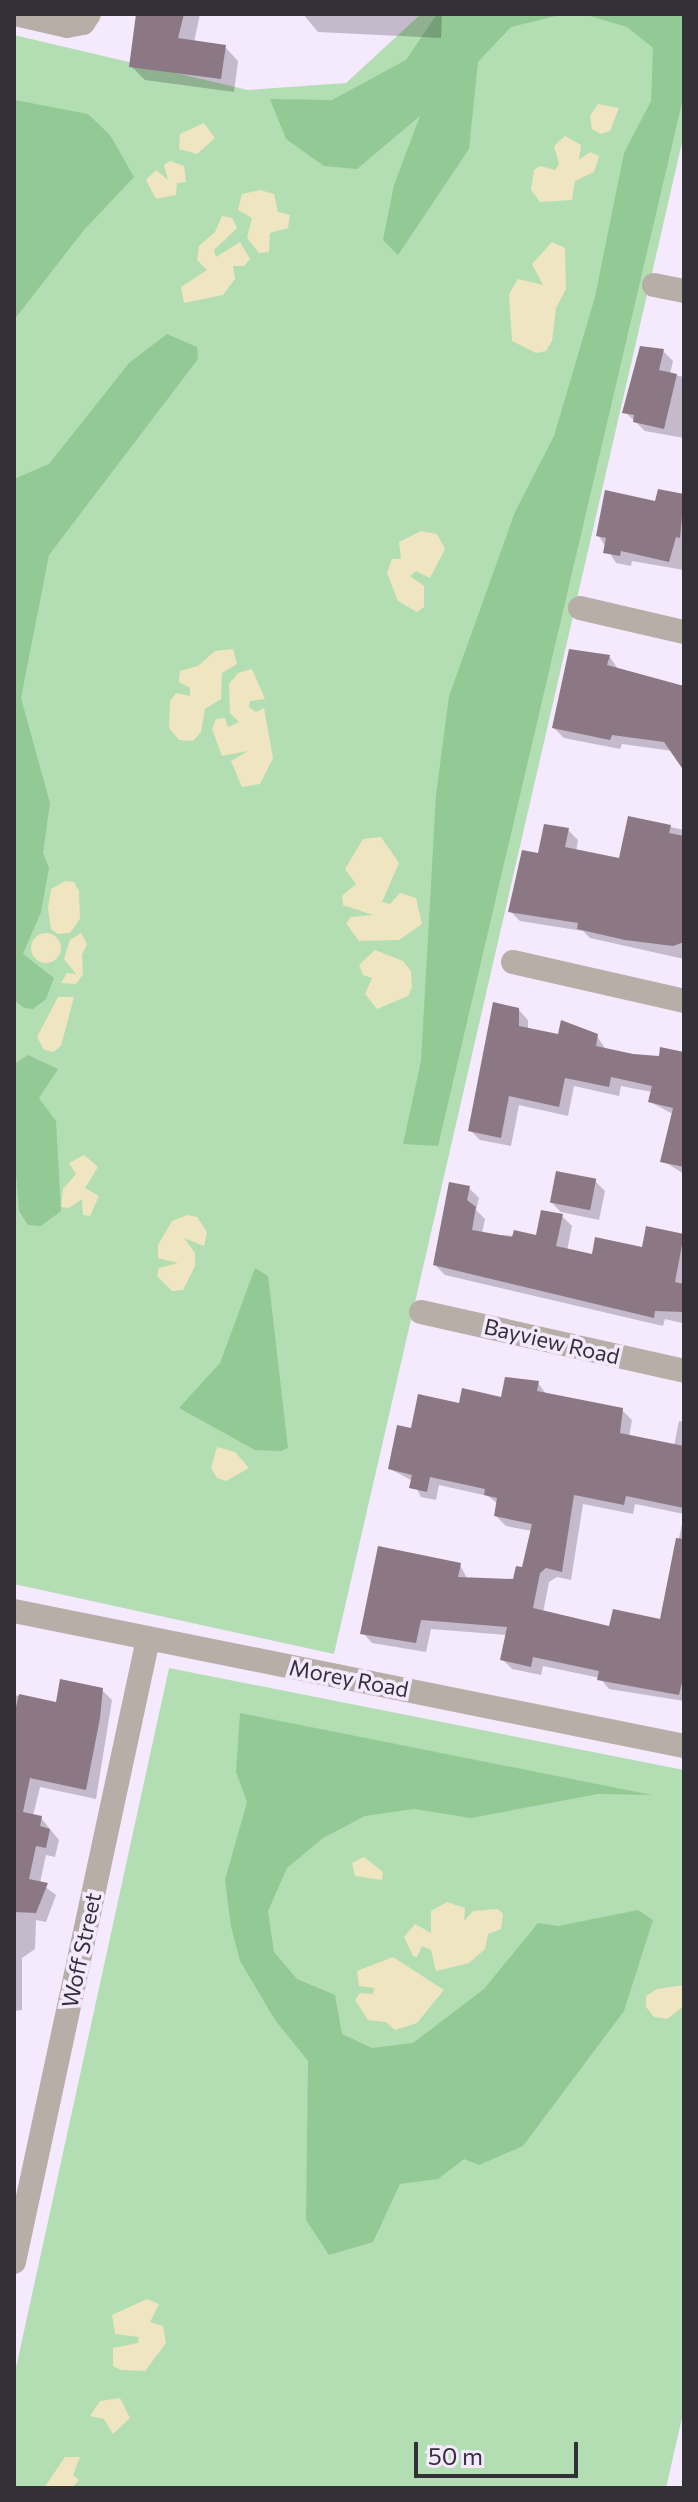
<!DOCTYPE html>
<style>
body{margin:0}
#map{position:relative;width:698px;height:2502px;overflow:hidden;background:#f5e9fe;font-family:Commissioner,sans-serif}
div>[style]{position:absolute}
.green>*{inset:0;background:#b3deb4}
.forest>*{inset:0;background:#93c995}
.sand>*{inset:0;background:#efe5c0}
.round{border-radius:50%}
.shadow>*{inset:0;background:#0003}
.building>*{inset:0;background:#8b7884;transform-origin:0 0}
.minor>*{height:24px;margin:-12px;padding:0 12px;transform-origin:12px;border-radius:12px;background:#b7aea8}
span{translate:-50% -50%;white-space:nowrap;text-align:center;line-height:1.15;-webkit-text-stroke:7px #f5e9fe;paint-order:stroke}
.street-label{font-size:22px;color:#343038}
.frame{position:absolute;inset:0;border:16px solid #343038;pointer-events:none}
.scale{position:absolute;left:414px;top:2442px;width:164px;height:36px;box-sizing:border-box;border:4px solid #343038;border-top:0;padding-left:10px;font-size:24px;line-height:28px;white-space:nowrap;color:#343038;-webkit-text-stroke:6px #f5e9fe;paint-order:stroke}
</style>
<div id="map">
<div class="green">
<div style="clip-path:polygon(421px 14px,684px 14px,684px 134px,334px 1654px,14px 1584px,14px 35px,248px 90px,346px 83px)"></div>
<div style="clip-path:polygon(169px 1668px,684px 1770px,684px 2409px,666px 2488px,14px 2488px,14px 2377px)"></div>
</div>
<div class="forest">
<div style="clip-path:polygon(437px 14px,564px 14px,511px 27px,478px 62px,469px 149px,398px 255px,383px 240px,394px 185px,420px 116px,357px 169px,324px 166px,286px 139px,270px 99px,332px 100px,406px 60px)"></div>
<div style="clip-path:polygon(583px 14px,684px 14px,684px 94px,438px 1146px,403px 1144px,421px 1061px,436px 795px,449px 696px,515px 512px,554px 436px,595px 297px,624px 153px,651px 101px,653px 48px,627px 27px)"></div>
<div style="clip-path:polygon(15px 100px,88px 114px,110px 135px,134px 177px,84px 230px,14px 320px)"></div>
<div style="clip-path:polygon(167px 334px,197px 347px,198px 359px,49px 555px,21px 698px,50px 803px,43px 853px,49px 868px,41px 912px,23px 954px,54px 978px,46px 999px,33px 1009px,24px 1008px,14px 1000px,14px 479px,49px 464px,129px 363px)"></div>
<div style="clip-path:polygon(28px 1055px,58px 1069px,39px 1098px,56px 1121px,61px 1211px,41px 1226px,28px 1225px,19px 1211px,15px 1162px,14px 1064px)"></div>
<div style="clip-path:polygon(255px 1268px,268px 1276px,288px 1448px,281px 1451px,255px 1450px,179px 1408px,220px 1363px)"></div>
<div style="clip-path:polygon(240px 1713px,652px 1795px,598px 1794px,471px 1818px,414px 1809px,365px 1816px,323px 1838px,287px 1868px,268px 1911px,274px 1952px,297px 1979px,335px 1995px,342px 2034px,372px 2048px,413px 2043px,484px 1989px,538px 1923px,558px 1926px,638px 1910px,653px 1920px,624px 2011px,523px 2146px,479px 2165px,464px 2159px,438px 2179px,400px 2184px,373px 2242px,329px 2255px,306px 2220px,308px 2061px,275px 2020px,240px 1961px,231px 1927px,225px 1880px,247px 1802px,236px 1772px)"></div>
</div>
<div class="sand">
<div style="clip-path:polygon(598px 104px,619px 108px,610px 131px,601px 134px,592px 129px,590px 116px)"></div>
<div style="clip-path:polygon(204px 123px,215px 138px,197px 154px,179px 149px,180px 134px)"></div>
<div style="clip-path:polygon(565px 136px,581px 145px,579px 160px,590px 152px,599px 156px,594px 172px,575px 181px,572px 200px,540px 202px,531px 190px,534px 170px,540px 166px,555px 170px,559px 164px,554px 146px)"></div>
<div style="clip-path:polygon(170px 161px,184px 166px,186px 182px,177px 183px,176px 195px,156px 199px,146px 180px,156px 170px,168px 180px,164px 165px)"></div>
<div style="clip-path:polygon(260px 190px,274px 194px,278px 212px,290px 215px,288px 228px,270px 233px,269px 252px,259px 253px,247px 238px,252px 218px,238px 210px,242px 194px)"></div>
<div style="clip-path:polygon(222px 216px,232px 218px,237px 228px,214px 250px,216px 257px,240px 242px,250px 259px,244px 266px,233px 266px,235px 279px,223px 295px,184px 303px,181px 287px,207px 270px,197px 260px,199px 246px,215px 232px)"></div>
<div style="clip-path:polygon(552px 242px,565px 248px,566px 289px,556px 308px,552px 341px,546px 351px,536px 353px,512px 341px,509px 294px,518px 279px,543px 285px,532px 264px)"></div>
<div style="clip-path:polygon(421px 531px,437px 534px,445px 549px,430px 578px,416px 571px,410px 576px,424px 586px,424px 607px,417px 612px,398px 601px,387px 573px,392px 559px,401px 559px,399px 542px)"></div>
<div style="clip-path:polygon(233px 649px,237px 664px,222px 673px,221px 699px,205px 709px,201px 732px,193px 741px,179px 740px,169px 728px,170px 701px,176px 693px,190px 696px,190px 688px,179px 682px,180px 671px,198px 666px,215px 651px)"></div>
<div style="clip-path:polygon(252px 669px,265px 699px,250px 701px,249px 707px,256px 712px,264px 708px,273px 758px,260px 784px,242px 787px,231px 761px,248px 751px,222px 756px,212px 729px,216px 719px,225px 718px,228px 727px,239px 722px,230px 713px,229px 684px,238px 673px)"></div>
<div style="clip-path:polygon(381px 837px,399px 863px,382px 902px,390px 904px,400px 893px,416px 898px,422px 924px,399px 940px,359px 941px,346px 923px,351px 917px,373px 915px,343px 905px,342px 896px,356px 884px,345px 869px,363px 839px)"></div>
<div style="clip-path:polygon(65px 881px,74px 882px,79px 891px,80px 919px,70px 933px,58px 934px,51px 929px,48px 908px,51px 889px)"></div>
<div class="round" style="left:31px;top:933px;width:30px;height:30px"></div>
<div style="clip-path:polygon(81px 933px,87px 944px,82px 955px,83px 974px,76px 984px,61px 983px,67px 973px,76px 974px,64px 959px,70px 940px)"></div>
<div style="clip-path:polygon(375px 950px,403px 961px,411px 971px,412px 987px,408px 996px,377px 1009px,365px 994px,372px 978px,363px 975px,359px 965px)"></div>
<div style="clip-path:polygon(58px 997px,74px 997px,61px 1046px,53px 1052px,44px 1050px,37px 1037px)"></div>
<div style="clip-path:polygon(84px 1155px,98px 1167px,85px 1188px,99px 1196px,90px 1216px,83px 1215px,82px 1199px,69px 1208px,61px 1207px,63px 1189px,76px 1174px,69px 1163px)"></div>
<div style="clip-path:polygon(187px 1215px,197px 1217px,207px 1232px,204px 1246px,184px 1238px,195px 1253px,195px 1266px,183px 1290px,172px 1291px,157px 1276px,159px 1268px,178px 1263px,158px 1258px,158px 1245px,172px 1221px)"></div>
<div style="clip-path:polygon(217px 1447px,235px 1452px,249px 1468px,226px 1481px,217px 1478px,211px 1468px)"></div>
<div style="clip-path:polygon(364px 1857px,383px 1872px,382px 1880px,355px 1876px,352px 1863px)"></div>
<div style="clip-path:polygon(447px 1902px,465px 1908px,464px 1921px,473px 1911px,498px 1909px,503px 1914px,501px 1929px,488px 1934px,485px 1949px,469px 1963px,436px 1971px,431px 1950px,422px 1946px,417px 1957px,413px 1956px,404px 1937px,415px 1924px,431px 1933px,431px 1911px)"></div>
<div style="clip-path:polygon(393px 1957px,444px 1990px,417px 2023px,395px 2030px,386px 2022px,368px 2020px,355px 2000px,360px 1993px,373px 1994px,374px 1988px,359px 1986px,357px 1971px)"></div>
<div style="clip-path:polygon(684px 1985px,684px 2006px,667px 2019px,654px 2017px,646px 2007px,646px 1996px,657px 1989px)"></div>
<div style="clip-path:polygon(147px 2299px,159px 2304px,150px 2322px,163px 2326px,166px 2343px,145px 2371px,121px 2370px,113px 2366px,113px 2348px,138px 2343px,139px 2337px,115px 2334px,112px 2315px)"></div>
<div style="clip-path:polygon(120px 2398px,130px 2418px,113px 2434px,104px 2419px,90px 2416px,100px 2401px)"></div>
<div style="clip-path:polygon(65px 2457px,80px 2457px,73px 2475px,79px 2480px,72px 2488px,44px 2488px)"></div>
</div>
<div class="shadow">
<div style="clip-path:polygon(151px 14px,200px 14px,194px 42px,225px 47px,238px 61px,234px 92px,145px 80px,131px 66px)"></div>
<div style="clip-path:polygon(303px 14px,442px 14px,441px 38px,318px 32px)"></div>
<div style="clip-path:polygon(663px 351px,673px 361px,670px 374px,684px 377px,684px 438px,645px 431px,625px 412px)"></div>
<div style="clip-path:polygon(659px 492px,684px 497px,684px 570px,632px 561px,631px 566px,616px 563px,598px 535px,657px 504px)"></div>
<div style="clip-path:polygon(609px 656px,618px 669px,684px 690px,684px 762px,673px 751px,622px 744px,620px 749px,564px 738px,554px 728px)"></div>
<div style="clip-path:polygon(630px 818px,684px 830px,684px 959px,590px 938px,583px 931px,520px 921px,510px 911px,540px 855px,568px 830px,578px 840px,576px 852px,621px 861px)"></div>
<div style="clip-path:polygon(518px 1009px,528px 1020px,528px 1030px,560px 1036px,562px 1023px,597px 1036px,606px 1050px,660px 1058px,684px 1054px,684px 1174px,663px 1161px,673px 1114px,650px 1102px,652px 1092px,621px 1086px,619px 1096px,574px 1086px,568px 1116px,519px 1105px,511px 1146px,480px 1140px,470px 1130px)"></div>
<div style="clip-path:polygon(595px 1181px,605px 1191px,599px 1220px,561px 1212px,551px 1202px)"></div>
<div style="clip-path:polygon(469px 1188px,479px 1198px,476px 1210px,485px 1219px,482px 1234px,538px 1237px,562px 1216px,572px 1226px,567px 1251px,593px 1256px,643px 1249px,648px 1229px,684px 1236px,682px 1323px,665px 1319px,663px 1326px,445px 1275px,435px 1265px)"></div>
<div style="clip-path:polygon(evenodd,538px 1383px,547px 1395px,622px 1410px,632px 1420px,629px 1437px,674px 1446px,679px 1421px,684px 1422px,684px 1701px,609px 1689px,600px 1678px,543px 1666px,541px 1675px,512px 1669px,502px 1659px,507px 1635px,431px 1629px,426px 1652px,372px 1643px,363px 1633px,460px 1565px,468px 1580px,515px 1581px,523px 1570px,532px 1531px,506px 1526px,496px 1516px,498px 1504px,488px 1496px,439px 1485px,436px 1500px,421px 1497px,413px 1481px,390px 1469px,413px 1430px,460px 1406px,503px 1399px,538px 1383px,583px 1504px,633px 1514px,635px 1504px,684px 1514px,662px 1621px,610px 1629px,543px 1613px,549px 1582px,557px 1577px,571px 1580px,583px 1504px)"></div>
<div style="clip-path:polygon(102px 1690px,112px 1700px,96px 1799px,40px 1787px,33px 1816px,41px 1818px,59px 1840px,55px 1857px,46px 1855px,40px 1883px,56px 1895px,46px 1922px,36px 1920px,35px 1949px,22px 1958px,22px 2010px,14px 2011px,14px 1695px,57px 1704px)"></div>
</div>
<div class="building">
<div style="clip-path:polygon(136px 14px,184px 14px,178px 38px,226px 45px,221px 79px,129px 67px)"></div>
<div style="clip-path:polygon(640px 346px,664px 349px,659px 370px,677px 374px,664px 429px,633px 422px,634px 415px,622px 413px)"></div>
<div style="clip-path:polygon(658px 489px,684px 494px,680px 538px,676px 537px,669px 562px,621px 551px,620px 556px,603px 553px,606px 538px,596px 536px,605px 490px,655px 501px)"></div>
<div style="clip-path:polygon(569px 649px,610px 655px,607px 665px,684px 686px,684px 771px,664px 742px,612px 735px,610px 740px,552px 728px)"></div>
<div style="clip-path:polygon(628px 816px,671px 825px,669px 833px,684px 836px,684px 942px,673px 946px,625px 940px,577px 929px,578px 923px,508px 912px,522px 850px,538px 853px,544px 824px,569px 828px,565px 847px,619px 858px)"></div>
<div style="clip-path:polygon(493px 1002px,519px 1008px,519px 1026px,558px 1034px,561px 1020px,598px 1034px,596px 1046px,633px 1054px,659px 1056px,660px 1047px,684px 1052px,684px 1167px,660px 1162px,673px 1108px,648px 1102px,652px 1086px,611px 1077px,609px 1087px,565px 1078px,559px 1107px,509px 1096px,501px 1138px,468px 1131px)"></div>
<div style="left:556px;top:1171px;width:41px;height:32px;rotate:11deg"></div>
<div style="clip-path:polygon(449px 1182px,470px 1186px,467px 1200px,476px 1207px,472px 1230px,512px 1237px,514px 1230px,536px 1235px,541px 1210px,563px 1214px,556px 1246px,592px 1254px,595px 1237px,642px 1247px,646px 1226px,684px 1234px,675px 1282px,684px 1284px,684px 1312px,655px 1311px,654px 1318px,433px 1265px)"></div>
<div style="clip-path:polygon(505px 1377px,539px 1381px,537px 1391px,623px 1408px,620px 1433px,684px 1446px,684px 1508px,626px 1496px,624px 1505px,574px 1495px,562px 1572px,546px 1568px,540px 1573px,533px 1608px,609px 1626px,613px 1609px,660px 1619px,676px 1538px,684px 1539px,684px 1674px,679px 1695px,597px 1680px,599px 1671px,533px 1657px,531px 1667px,500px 1660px,507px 1627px,421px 1620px,416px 1643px,360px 1634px,378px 1546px,461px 1563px,458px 1577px,513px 1579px,516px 1566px,522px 1567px,532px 1524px,494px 1516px,497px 1498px,484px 1495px,485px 1489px,430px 1477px,427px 1492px,409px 1488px,412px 1475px,388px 1469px,397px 1425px,411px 1428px,418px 1394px,459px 1403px,462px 1388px,501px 1397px)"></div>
<div style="clip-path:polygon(60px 1679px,103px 1688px,100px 1718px,86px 1790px,30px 1778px,23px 1812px,42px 1816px,40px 1826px,50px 1829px,46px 1848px,36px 1846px,29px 1879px,48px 1883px,36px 1913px,14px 1912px,14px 1716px,19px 1694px,56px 1702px)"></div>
</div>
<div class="minor">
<div style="left:15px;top:14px;width:53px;rotate:13deg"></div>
<div style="left:67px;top:26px;width:16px;rotate:-11deg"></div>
<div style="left:83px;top:23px;width:11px;rotate:-56deg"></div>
<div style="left:654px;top:285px;width:31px;rotate:11deg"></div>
<div style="left:580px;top:608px;width:107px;rotate:13deg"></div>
<div style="left:513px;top:962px;width:175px;rotate:12.8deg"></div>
<div style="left:421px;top:1312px;width:270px;rotate:12.6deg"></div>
<div style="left:14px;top:1611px;width:683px;rotate:11.39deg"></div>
<div style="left:14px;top:2262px;width:637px;rotate:-77.86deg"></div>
</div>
<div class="street-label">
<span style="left:552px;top:1341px;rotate:13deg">Bayview Road</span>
<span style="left:349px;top:1678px;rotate:11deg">Morey Road</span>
<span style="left:81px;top:1950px;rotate:-78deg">Woff Street</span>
</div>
<div class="frame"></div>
<div class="scale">50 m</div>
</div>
